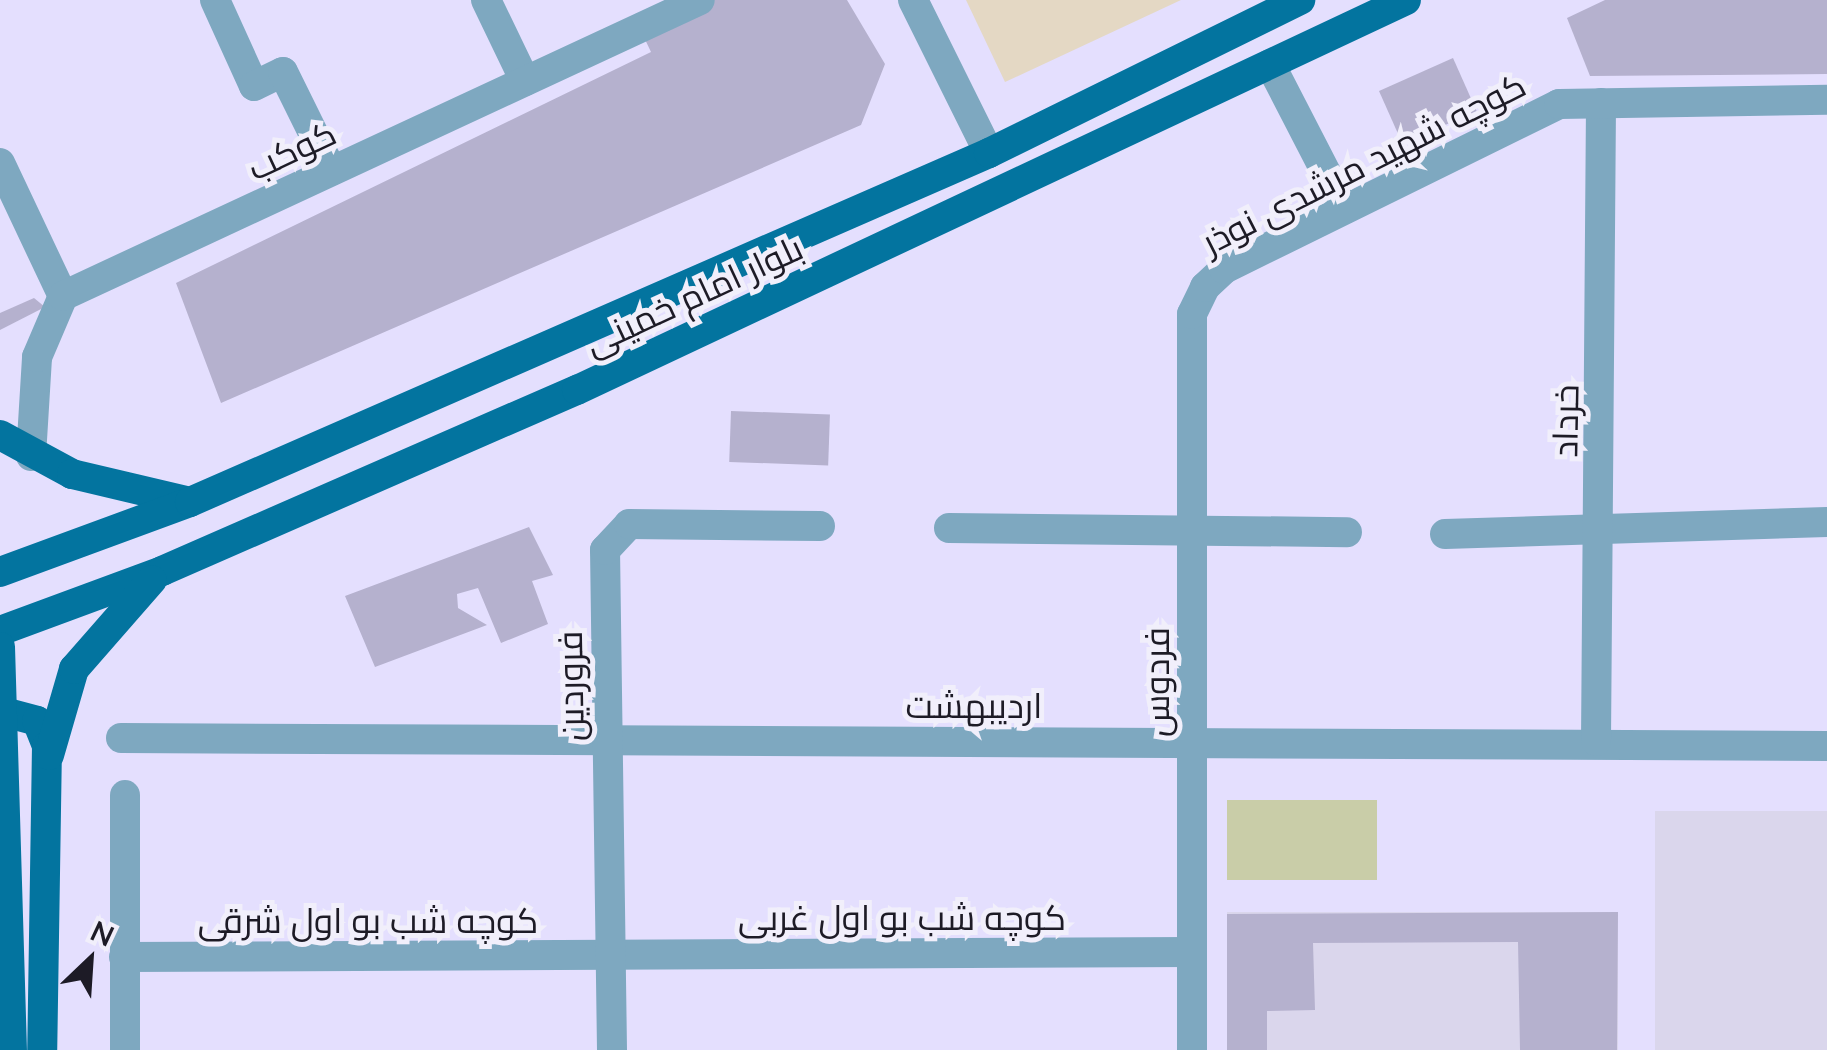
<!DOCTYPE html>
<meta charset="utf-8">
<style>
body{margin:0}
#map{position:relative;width:1827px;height:1050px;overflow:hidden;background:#e4dffe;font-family:Lato,Cairo,sans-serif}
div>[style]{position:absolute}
.education>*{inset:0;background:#dad6ec;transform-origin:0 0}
.medical>*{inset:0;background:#e4d8c4}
.green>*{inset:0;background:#c9cda8;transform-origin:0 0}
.building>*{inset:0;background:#b5b1ce;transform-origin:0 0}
.minor>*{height:30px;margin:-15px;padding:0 15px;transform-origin:15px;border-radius:15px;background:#7ea8c0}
.major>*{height:30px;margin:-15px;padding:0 15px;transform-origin:15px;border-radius:15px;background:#03749f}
.major-bridge>*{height:30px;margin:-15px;padding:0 15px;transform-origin:15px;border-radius:15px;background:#03749f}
span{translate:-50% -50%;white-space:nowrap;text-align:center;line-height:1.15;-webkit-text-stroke:10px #f1effb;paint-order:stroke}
.street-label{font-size:35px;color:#1d1b26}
.north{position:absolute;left:40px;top:910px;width:100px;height:100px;-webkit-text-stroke:8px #f1effb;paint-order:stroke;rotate:25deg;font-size:28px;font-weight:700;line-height:40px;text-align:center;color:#1d1b26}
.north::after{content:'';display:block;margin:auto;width:35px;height:45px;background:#1d1b26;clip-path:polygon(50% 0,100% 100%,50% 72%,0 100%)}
</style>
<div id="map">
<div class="education">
<div style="left:1655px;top:811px;width:172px;height:240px"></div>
<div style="left:1618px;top:912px;width:138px;height:391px;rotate:90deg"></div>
</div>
<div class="medical">
<div style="clip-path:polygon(966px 0,1181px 0,1005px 82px)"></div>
</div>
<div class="green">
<div style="left:1227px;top:800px;width:150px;height:80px"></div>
</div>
<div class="building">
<div style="clip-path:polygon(708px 0,847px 0,885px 64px,861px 125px,221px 403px,176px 283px,651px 52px,641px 31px)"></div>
<div style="clip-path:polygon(1605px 0,1827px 0,1827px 74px,1590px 76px,1567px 18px)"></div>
<div style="left:1453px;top:58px;width:58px;height:81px;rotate:66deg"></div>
<div style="clip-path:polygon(34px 298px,45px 307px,0 330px,0 313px)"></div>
<div style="left:731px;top:411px;width:99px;height:51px;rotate:2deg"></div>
<div style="clip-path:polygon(529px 527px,553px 575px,532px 581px,548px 624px,501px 643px,478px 588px,457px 594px,458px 608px,487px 625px,375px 667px,345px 596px)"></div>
<div style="clip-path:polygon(1618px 912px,1617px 1050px,1520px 1050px,1518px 942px,1313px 943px,1315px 1010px,1267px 1011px,1267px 1050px,1227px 1050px,1227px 914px)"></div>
</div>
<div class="minor">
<div style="left:215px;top:0;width:94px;rotate:65.6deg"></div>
<div style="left:254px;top:86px;width:32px;rotate:-26deg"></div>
<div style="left:283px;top:72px;width:110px;rotate:63.7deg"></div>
<div style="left:486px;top:0;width:90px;rotate:64.3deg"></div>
<div style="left:913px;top:0;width:171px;rotate:63.6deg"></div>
<div style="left:1270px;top:64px;width:163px;rotate:62.7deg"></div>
<div style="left:0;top:163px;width:147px;rotate:64.7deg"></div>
<div style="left:31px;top:456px;width:99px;rotate:-86.5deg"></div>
<div style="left:37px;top:357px;width:66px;rotate:-66.9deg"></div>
<div style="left:63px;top:296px;width:702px;rotate:-24.92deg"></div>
<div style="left:949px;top:528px;width:398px;rotate:0.6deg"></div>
<div style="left:1445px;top:534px;width:382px;rotate:-1.8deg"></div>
<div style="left:121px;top:738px;width:1706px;rotate:0.27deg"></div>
<div style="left:1596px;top:741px;width:638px;rotate:-89.55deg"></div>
<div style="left:124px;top:957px;width:1068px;rotate:-0.27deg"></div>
<div style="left:125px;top:1050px;width:255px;rotate:-90deg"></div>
<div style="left:612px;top:1050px;width:500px;rotate:-90.8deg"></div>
<div style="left:605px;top:550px;width:35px;rotate:-47deg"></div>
<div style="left:629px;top:524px;width:191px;rotate:0.6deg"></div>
<div style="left:1192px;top:1050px;width:736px;rotate:-90deg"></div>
<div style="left:1192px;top:314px;width:30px;rotate:-64deg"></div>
<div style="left:1205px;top:287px;width:26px;rotate:-43deg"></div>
<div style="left:1224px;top:269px;width:373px;rotate:-26.2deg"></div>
<div style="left:1559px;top:104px;width:268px;rotate:-0.9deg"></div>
</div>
<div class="major">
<div style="left:0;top:435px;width:82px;rotate:28.4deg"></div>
<div style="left:72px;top:474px;width:121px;rotate:13.3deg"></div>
<div style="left:0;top:572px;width:202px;rotate:-20.2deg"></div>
<div style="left:190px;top:502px;width:872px;rotate:-23.6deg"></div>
<div style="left:989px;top:153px;width:347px;rotate:-26.2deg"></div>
<div style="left:0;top:631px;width:173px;rotate:-20.3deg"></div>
<div style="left:162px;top:571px;width:453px;rotate:-23.6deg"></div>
<div style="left:577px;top:390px;width:916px;rotate:-25.19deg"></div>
<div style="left:0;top:711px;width:38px;rotate:15deg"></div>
<div style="left:37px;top:721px;width:27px;rotate:68deg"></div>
<div style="left:47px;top:746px;width:304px;rotate:90.9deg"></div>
<div style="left:49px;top:755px;width:90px;rotate:-73.8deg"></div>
<div style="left:74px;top:669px;width:118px;rotate:-48.8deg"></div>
</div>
<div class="major-bridge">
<div style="left:0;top:647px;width:403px;rotate:88.3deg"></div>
</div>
<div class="street-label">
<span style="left:291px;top:149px;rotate:-25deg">کوکب</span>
<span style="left:1363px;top:162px;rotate:-27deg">کوچه شهید مرشدی نوذر</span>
<span style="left:693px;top:294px;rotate:-25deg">بلوار امام خمینی</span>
<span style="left:1564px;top:421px;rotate:-89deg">خرداد</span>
<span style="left:1155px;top:682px;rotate:-90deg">فردوس</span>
<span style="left:569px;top:686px;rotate:-91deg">فروردین</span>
<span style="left:974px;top:704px">اردیبهشت</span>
<span style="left:902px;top:916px">کوچه شب بو اول غربی</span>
<span style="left:368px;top:919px">کوچه شب بو اول شرقی</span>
</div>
<div class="north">N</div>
</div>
